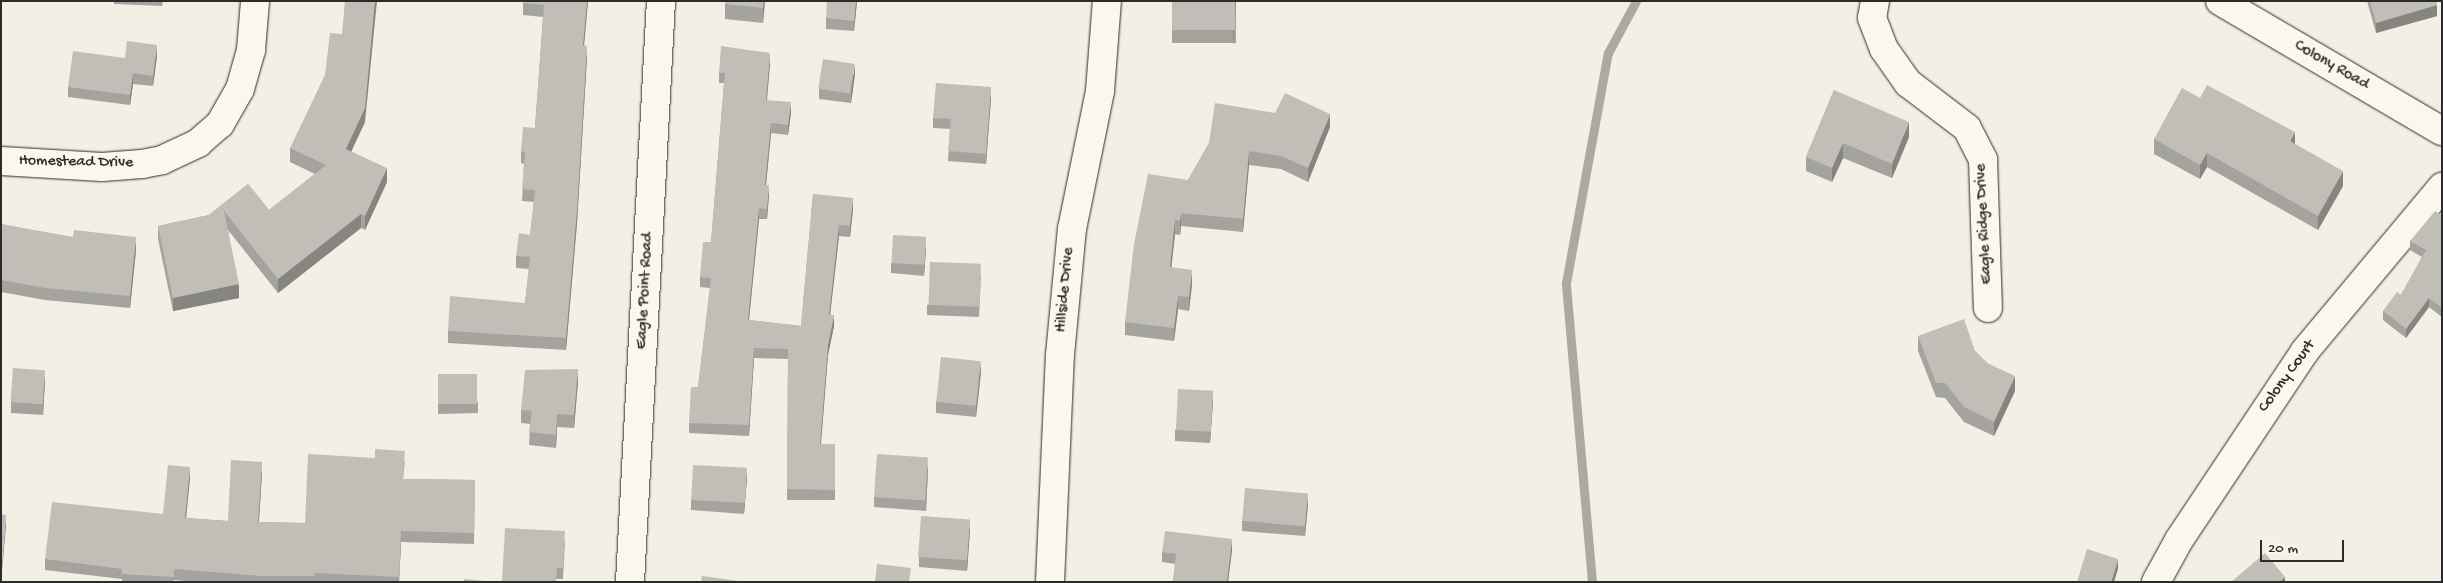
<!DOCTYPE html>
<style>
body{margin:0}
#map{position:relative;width:2443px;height:583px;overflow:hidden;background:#f3efe4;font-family:"Gochi Hand",sans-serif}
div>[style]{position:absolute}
.stream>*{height:9px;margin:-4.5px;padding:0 4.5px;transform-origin:4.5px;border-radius:4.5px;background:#aca9a2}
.roads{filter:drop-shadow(0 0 1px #2b2b2b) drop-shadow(0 0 1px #2b2b2b)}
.street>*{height:28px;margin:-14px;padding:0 14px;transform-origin:14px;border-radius:14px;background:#fbf7ec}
.secondary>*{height:28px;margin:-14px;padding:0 14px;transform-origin:14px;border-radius:14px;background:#fbf7ec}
.wall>*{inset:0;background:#a5a39d;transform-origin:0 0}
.shaded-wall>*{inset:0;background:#86857f}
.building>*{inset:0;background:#c0beb6;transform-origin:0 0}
span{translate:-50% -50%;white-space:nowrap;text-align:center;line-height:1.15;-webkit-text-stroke:5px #fbf7ec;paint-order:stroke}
.street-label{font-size:16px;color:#2b2b2b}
.frame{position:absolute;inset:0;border:2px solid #2b2b2b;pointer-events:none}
.scale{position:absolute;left:2260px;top:540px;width:84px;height:22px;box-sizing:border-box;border:2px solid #2b2b2b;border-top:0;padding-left:6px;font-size:15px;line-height:18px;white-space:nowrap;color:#2b2b2b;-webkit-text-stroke:4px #fbf7ec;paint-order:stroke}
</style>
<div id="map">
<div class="stream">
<div style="left:1592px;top:582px;width:300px;rotate:-95deg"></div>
<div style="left:1566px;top:283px;width:234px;rotate:-79.7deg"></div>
<div style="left:1608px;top:53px;width:59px;rotate:-61.7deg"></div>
</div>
<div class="roads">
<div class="street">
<div style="left:1875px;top:1px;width:17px;rotate:100deg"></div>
<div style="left:1872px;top:18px;width:33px;rotate:69deg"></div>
<div style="left:1884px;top:49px;width:42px;rotate:54.8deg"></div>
<div style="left:1908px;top:83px;width:74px;rotate:37.3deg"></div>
<div style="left:1967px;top:128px;width:36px;rotate:63deg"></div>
<div style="left:1983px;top:160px;width:148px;rotate:88.1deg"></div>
<div style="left:1px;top:161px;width:101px;rotate:3.4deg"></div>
<div style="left:102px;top:167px;width:40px;rotate:-4.3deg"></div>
<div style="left:142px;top:164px;width:20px;rotate:-11deg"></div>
<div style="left:162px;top:160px;width:40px;rotate:-25deg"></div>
<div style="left:198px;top:143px;width:29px;rotate:-41deg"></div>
<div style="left:220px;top:124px;width:40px;rotate:-60.3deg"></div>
<div style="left:240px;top:89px;width:41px;rotate:-74.2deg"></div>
<div style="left:251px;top:50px;width:49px;rotate:-85.3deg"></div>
<div style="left:630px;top:582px;width:582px;rotate:-86.95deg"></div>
<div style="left:1050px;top:582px;width:227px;rotate:-87.5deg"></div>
<div style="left:1060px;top:355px;width:127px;rotate:-84.6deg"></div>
<div style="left:1072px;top:229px;width:141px;rotate:-78.5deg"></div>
<div style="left:1100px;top:91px;width:90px;rotate:-85.6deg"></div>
<div style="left:2156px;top:582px;width:48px;rotate:-61.3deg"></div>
<div style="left:2179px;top:540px;width:227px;rotate:-56.3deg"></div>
<div style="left:2305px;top:351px;width:214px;rotate:-50.1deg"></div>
</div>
<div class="secondary">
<div style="left:2220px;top:1px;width:257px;rotate:30.4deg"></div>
</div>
</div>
<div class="wall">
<div style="clip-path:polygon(114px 1px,163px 1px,162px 6px,114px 4px)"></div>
<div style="clip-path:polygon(523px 1px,588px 1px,584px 45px,587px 57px,577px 223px,566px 350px,448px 343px,448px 331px,525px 303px,529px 269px,516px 268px,516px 256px,530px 235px,534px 202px,522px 201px,524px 164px,521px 163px,521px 151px,535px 128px,543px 17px,523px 15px)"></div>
<div style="clip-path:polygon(725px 1px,765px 1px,763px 23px,725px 19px)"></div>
<div style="clip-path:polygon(857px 1px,854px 31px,826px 29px,826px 18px)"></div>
<div style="left:1172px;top:1px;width:64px;height:42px"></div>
<div style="clip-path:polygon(2367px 1px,2436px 1px,2437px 16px,2376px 33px)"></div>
<div style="clip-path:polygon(157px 56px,153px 86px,133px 84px,130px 105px,68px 97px,68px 87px,125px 58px)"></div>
<div style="clip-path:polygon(770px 63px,767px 100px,791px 113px,788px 135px,771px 133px,766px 185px,769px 195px,767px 219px,759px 219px,749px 320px,801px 326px,813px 194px,853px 209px,850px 237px,839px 236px,830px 315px,834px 326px,828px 355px,821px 444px,835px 444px,835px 500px,787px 500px,788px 359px,754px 358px,749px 436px,689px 433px,689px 423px,698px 387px,710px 288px,700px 287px,700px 277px,711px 242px,724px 83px,719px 83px,719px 73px)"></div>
<div style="clip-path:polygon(855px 74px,851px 103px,819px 99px,819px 89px)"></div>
<div style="clip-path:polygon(1834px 90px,1909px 137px,1892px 178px,1843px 158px,1832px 182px,1806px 171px,1806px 157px)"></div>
<div style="clip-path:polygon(991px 98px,986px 164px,948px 161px,950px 129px,933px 128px,933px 118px)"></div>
<div style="clip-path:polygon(2200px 98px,2295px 144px,2343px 186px,2318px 230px,2207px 167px,2200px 179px,2154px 154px,2154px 139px)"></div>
<div style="clip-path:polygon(365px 122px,351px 151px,387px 182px,365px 230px,361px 228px,278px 293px,228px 230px,239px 298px,173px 311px,158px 239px,158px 226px,209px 215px,248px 184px,269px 210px,315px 174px,290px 162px,290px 148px)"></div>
<div style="clip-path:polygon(1330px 127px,1308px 182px,1281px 169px,1249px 165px,1243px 232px,1181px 226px,1180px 235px,1175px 234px,1171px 267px,1192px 284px,1189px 311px,1178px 309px,1174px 341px,1125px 335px,1125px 322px,1188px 180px,1209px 143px)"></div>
<div style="clip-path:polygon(2442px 215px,2442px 317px,2429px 307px,2406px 338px,2383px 320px,2383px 311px,2401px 295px,2422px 257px,2410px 250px,2410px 241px)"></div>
<div style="clip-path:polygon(1px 224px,136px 250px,130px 308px,45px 300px,1px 292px)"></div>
<div style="clip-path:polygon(926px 248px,924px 276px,891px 273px,891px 263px)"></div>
<div style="clip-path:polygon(981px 275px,979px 317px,927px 315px,927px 305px)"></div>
<div style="clip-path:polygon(1918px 336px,1975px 351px,2015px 391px,1994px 436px,1964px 422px,1945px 398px,1936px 397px,1918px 351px)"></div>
<div style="clip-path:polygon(981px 372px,976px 417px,936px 413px,936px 402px)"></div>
<div style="clip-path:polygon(438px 374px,478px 402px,478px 413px,438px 414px)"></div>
<div style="clip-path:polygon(45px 380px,43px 415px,11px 413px,11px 402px)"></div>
<div style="clip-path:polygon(578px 382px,574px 428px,557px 427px,556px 448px,529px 445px,530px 424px,521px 423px,521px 410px)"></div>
<div style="clip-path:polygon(1213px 401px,1210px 443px,1175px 441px,1175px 430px)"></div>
<div style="clip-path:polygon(405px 461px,403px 479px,475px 480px,474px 544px,401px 542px,399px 582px,196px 582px,174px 580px,174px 582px,122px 582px,122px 579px,45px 570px,45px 559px,163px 514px,190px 478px,186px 518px,228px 521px,262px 473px,259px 522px,305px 523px)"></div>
<div style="clip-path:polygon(928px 468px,926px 511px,874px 507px,874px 497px)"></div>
<div style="clip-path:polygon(747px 478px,744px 514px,691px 510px,691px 500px)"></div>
<div style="clip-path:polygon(1308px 504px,1305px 536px,1242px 531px,1242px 521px)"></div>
<div style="clip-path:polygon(505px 528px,565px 541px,563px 579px,557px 579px)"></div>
<div style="clip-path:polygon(970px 530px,967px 571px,919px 567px,919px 557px)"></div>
<div style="clip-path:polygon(1232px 550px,1228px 582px,1173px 582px,1175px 564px,1162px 562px,1162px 552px)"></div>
</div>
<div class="shaded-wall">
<div style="clip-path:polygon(375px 1px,377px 1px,365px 122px,346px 163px,346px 149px)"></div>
<div style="clip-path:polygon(587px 1px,588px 1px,583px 57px,583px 45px)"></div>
<div style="clip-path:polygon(764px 1px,765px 1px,763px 23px,763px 8px)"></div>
<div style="clip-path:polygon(856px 1px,857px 1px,854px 31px,854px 21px)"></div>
<div style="clip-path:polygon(1235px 1px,1236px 1px,1233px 47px,1233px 34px)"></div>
<div style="clip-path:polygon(2437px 5px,2437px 16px,2376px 33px,2376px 23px)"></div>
<div style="clip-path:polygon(157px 45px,157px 56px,153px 86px,153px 76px)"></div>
<div style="clip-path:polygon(587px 46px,587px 57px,577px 223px,566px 350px,566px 338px)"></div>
<div style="clip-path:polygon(770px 53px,770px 63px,766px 110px,766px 100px)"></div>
<div style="clip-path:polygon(855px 64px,855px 74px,851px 103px,851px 93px)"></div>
<div style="clip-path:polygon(133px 73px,133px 84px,130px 105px,130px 95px)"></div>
<div style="clip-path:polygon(991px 87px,991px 98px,986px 164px,986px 154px)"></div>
<div style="clip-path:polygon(791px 102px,791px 113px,788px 135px,788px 125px)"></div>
<div style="clip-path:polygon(1330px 114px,1330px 127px,1308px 182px,1308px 168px)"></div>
<div style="clip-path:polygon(1909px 122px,1909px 137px,1892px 178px,1892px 164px)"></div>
<div style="clip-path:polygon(771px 123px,771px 133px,765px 195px,765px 185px)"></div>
<div style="clip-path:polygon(2295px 132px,2295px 146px,2290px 141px)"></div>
<div style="clip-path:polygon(1843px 143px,1843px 158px,1832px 182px,1832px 168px)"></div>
<div style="clip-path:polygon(1249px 151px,1249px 165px,1243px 232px,1243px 219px)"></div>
<div style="clip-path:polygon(2207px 153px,2207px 167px,2200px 179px,2200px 165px)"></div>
<div style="clip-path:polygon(387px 168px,387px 182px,365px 230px,365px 216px)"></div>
<div style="clip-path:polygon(2343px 171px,2343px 186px,2318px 230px,2318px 216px)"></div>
<div style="clip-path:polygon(769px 185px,769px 195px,767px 219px,767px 209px)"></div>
<div style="clip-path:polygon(853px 198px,853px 209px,850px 237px,850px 226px)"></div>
<div style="clip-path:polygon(759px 208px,759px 219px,748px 330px,748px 320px)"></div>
<div style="clip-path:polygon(1181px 213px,1181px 226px,1180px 235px,1180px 221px)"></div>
<div style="clip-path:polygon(361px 214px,361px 228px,278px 293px,278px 279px)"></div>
<div style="clip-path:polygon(1175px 220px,1175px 234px,1170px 281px,1170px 267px)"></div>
<div style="clip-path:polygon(839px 225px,839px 236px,829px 325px,829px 315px)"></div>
<div style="clip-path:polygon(136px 237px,136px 250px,130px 308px,130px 296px)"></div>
<div style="clip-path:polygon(926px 237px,926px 248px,924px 276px,924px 266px)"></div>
<div style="clip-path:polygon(1192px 270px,1192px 284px,1189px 311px,1189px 297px)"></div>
<div style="clip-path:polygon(239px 284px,239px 298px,173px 311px,173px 298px)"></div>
<div style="clip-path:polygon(1178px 296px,1178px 309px,1174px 341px,1174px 328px)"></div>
<div style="clip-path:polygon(2429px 298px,2429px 307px,2406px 338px,2406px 329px)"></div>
<div style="clip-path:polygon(834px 315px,834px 326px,828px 355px,820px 454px,820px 444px,828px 345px)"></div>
<div style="clip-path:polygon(754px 348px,754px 358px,749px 436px,749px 425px)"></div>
<div style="clip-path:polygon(981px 361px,981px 372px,976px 417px,976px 407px)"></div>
<div style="clip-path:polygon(578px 369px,578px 382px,574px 428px,574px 415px)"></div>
<div style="clip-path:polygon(45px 370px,45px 380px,43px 415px,43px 404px)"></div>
<div style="clip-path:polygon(2015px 376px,2015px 391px,1994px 436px,1994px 422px)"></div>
<div style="clip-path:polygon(1213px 391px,1213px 401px,1210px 443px,1210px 433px)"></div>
<div style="clip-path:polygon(557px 414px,557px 427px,556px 448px,556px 435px)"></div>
<div style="clip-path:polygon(928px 458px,928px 468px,926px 511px,926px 500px)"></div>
<div style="clip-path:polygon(262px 462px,262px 473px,258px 533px,258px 522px)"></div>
<div style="clip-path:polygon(190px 467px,190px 478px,185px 529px,185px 518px)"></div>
<div style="clip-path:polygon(747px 468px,747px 478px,744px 514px,744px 503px)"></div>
<div style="clip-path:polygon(1308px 494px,1308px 504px,1305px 536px,1305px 526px)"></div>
<div style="clip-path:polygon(6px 515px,6px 526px,1px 582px,1px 576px)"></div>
<div style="clip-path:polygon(970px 519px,970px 530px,967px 571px,967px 560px)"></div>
<div style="clip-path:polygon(401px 531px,401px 542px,399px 582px,399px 577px)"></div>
<div style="clip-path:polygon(1232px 539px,1232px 550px,1228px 582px,1227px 582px)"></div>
<div style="clip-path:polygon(2118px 559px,2118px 569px,2114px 582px,2111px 582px)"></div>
<div style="clip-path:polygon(2285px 577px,2285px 582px,2279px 582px)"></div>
</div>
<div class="building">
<div style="clip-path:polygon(345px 1px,375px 1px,365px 108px,346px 149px,387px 168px,365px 216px,361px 214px,278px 279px,224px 211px,239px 284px,173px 298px,158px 226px,209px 215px,248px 184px,269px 210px,326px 165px,290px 148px,325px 75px,330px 33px,342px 34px)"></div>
<div style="clip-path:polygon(523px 1px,587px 1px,583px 45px,587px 46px,577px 211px,566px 338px,448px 331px,450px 296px,525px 303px,530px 257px,516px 256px,519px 233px,530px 235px,535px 190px,522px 189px,525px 152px,521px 151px,523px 127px,535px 128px,544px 5px,523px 3px)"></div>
<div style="clip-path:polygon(725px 1px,764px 1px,763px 8px,725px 4px)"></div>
<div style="clip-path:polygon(827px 1px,856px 1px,854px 21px,826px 18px)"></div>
<div style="left:1172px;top:1px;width:63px;height:29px"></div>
<div style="clip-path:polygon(2370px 1px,2436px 1px,2437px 5px,2376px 23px)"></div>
<div style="clip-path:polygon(127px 41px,157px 45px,153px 76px,133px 73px,130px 95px,68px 87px,73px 51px,125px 58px)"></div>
<div style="clip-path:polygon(721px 46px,770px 53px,766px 100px,791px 102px,788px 125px,771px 123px,765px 185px,769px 185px,767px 209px,759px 208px,748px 320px,801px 326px,813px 194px,853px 198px,850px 226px,839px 225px,829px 315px,834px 315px,828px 345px,820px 444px,835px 444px,835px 490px,787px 489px,788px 349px,754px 348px,749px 425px,689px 423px,691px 387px,698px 387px,711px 278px,700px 277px,703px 242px,711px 242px,725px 73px,719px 73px)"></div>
<div style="left:823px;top:59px;width:32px;height:30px;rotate:9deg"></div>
<div style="clip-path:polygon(936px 83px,991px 87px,986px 154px,948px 151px,951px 119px,933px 118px)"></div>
<div style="clip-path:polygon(2207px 85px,2295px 132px,2290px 141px,2343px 171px,2318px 216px,2207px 153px,2200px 165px,2154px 139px,2182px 88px,2200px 98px)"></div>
<div style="clip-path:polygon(1834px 90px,1909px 122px,1892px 164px,1843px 143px,1832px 168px,1806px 157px)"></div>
<div style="clip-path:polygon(1285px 93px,1330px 114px,1308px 168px,1281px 156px,1249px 151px,1243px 219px,1181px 213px,1180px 221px,1175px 220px,1170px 267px,1192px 270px,1189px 297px,1178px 296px,1174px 328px,1125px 322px,1134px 244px,1148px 174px,1188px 180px,1209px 143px,1215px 103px,1275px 113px)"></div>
<div style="clip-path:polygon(2435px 211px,2442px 215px,2442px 308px,2429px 298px,2406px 329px,2383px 311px,2397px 292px,2401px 295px,2426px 250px,2410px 241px)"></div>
<div style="clip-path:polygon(1px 224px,73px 237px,74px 230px,136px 237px,130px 296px,45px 288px,1px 280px)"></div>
<div style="left:893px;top:235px;width:33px;height:28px;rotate:3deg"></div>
<div style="left:930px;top:262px;width:51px;height:43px;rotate:2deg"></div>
<div style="clip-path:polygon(1964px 319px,1975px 351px,1987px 363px,2015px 376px,1994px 422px,1964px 407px,1945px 383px,1936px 383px,1918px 336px)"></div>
<div style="left:941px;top:357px;width:40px;height:45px;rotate:6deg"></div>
<div style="left:13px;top:368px;width:32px;height:34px;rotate:4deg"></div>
<div style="clip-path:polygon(578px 369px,574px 415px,557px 414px,556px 435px,529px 432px,532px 411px,521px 410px,525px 370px)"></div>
<div style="left:438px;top:374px;width:39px;height:30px"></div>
<div style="left:1178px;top:389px;width:35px;height:41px;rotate:3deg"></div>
<div style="clip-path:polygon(375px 449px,405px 451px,403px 479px,475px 480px,474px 533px,401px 531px,399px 577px,315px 573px,315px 576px,261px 576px,174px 569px,174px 577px,122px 574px,122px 569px,45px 559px,52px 502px,163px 514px,168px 465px,190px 467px,185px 518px,228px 521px,231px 460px,262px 462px,258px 522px,305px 523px,308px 454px,375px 458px)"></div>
<div style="left:877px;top:454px;width:51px;height:43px;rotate:4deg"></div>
<div style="left:693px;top:465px;width:54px;height:35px;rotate:3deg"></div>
<div style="left:1245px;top:488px;width:63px;height:33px;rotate:5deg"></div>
<div style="clip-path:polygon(1px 514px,6px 515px,1px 576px)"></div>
<div style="left:921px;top:516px;width:49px;height:41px;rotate:4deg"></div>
<div style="clip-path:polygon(505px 528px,565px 531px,563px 568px,557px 568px,556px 582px,502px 582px)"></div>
<div style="clip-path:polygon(1165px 531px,1232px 539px,1227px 582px,1182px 582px,1173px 581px,1176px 554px,1162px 552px)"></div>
<div style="clip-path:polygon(2087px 549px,2118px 559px,2111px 582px,2077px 582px)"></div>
<div style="clip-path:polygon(2265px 553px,2285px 577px,2279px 582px,2231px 582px)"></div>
<div style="clip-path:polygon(877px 564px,911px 568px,909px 582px,875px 582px)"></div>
<div style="clip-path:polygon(702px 576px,746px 582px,701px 582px)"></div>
<div style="clip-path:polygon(464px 579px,495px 582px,464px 582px)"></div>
</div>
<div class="street-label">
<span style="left:2331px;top:66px;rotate:30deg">Colony Road</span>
<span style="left:76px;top:163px;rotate:1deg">Homestead Drive</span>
<span style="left:1985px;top:224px;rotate:-93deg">Eagle Ridge Drive</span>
<span style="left:1066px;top:290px;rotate:-85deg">Hillside Drive</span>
<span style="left:646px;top:291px;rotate:-87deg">Eagle Point Road</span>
<span style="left:2288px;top:377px;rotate:-54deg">Colony Court</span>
</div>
<div class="frame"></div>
<div class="scale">20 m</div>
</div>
